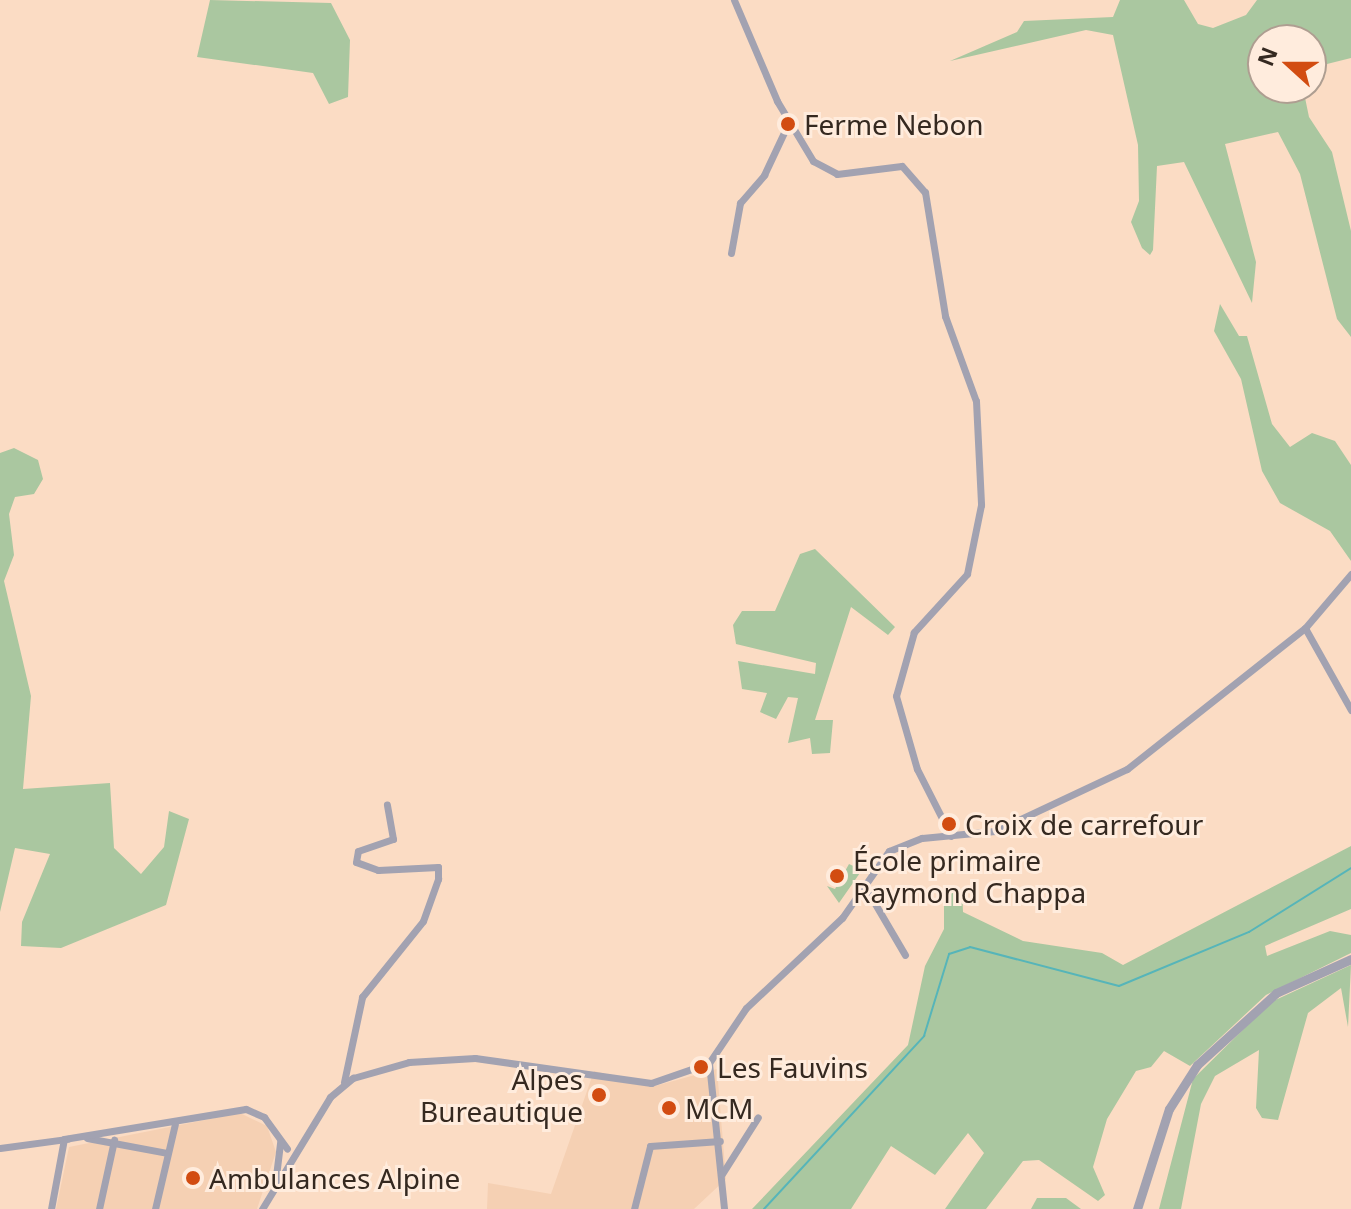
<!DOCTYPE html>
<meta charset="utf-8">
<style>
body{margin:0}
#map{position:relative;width:1351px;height:1209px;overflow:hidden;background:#fbdcc4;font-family:"Noto Sans",sans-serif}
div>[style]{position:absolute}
.built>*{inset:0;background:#f5d0b3}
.green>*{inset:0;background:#aac7a0}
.stream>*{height:2px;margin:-1px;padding:0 1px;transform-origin:1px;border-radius:1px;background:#56b5b9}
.minor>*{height:7px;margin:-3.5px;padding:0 3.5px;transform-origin:3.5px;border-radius:3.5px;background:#a2a2b1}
.tertiary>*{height:9px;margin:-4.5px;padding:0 4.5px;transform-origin:4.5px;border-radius:4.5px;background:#a2a2b1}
.dots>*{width:22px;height:22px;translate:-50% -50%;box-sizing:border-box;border:4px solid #ffecdd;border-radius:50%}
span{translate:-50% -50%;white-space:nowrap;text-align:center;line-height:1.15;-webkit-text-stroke:6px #ffecdd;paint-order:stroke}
.poi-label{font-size:28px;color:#352920}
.left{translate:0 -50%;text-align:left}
.right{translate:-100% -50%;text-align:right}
.north{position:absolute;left:1247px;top:24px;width:80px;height:80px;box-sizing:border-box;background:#ffecdd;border:2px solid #ae9e91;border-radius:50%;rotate:291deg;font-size:22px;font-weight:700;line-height:32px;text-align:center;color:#352920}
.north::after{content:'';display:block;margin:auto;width:28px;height:36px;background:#d24c11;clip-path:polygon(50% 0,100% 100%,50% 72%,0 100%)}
</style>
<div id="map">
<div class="built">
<div style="clip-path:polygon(717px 1069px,726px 1179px,694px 1209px,487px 1209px,488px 1183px,551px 1194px,594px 1071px,655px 1086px)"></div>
<div style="clip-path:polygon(240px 1113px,267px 1126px,276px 1152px,257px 1209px,56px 1209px,69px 1147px)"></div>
</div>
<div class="green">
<div style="clip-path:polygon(210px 0,331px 3px,350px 40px,348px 97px,329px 104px,313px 73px,197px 57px)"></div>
<div style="clip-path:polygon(1120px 0,1184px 0,1198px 24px,1213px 28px,1246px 15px,1257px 0,1351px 0,1351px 58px,1311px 68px,1311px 40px,1263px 40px,1263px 88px,1303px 88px,1309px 117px,1332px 152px,1351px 231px,1351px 337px,1337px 319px,1300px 174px,1278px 132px,1225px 144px,1256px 262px,1252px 303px,1184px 162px,1157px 166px,1153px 250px,1150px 255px,1142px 248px,1131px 222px,1139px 201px,1138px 145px,1113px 35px,1086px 30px,950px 61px,1017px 32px,1024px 21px,1113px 17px)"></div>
<div style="clip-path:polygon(1220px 304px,1239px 336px,1247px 336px,1272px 424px,1290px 447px,1312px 433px,1335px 441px,1351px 465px,1351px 561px,1330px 531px,1280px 503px,1262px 471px,1241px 379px,1214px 331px)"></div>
<div style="clip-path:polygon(14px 448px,38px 460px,43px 479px,34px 494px,15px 497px,9px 514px,14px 555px,4px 581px,31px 696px,23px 789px,110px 783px,114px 848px,141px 874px,164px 847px,169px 811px,189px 819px,166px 905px,61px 948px,21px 946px,22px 922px,50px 854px,15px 848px,0 912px,0 453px)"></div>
<div style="clip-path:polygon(815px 549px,895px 627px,888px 635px,851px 607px,815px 720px,833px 720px,830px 753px,812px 754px,810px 738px,788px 743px,798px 698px,788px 697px,776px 719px,760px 712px,767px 693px,742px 689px,738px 661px,815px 674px,816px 663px,736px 644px,733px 625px,742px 611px,775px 611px,800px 554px)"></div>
<div style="clip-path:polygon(1351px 846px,1351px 909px,1265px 946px,1267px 956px,1330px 931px,1351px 935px,1351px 953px,1266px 995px,1190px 1066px,1164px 1051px,1151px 1067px,1136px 1071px,1107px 1119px,1093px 1167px,1105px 1195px,1098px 1201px,1039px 1160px,1023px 1161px,986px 1209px,945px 1209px,984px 1153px,968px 1133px,935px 1175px,891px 1146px,851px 1209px,752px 1209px,908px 1045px,925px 966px,944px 929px,944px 894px,962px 889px,963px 912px,1023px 941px,1102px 953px,1123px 965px)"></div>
<div style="clip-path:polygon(849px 864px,862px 870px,839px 903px,827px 886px,835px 889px)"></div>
<div style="clip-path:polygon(1351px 965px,1348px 1027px,1341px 988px,1308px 1013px,1278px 1120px,1262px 1118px,1256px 1108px,1259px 1050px,1215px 1076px,1201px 1104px,1181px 1209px,1159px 1209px,1193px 1079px,1271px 1002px)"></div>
<div style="clip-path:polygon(1037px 1198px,1066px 1198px,1081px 1209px,1031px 1209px)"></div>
</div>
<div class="stream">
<div style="left:764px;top:1209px;width:236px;rotate:-47.2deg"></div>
<div style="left:924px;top:1036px;width:86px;rotate:-73deg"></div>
<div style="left:949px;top:954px;width:22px;rotate:-18deg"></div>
<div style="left:970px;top:947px;width:154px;rotate:14.7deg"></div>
<div style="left:1119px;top:986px;width:141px;rotate:-22.6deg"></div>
<div style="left:1249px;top:932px;width:120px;rotate:-32.1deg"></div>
</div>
<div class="minor">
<div style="left:734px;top:0;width:110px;rotate:66.9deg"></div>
<div style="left:777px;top:101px;width:70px;rotate:59deg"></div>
<div style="left:813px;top:161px;width:27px;rotate:28deg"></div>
<div style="left:837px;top:174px;width:65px;rotate:-7deg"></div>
<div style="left:902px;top:166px;width:35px;rotate:49deg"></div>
<div style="left:925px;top:192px;width:126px;rotate:80.8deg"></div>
<div style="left:945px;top:316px;width:90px;rotate:70deg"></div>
<div style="left:976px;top:401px;width:104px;rotate:87.2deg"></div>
<div style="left:981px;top:505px;width:70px;rotate:101.5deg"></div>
<div style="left:967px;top:574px;width:79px;rotate:132.4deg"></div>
<div style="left:914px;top:632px;width:66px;rotate:105.7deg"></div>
<div style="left:896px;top:696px;width:76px;rotate:74deg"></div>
<div style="left:917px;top:769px;width:75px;rotate:63.1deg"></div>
<div style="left:731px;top:253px;width:51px;rotate:-79.8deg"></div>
<div style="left:740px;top:203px;width:37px;rotate:-49deg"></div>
<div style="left:764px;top:175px;width:56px;rotate:-64.8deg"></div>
<div style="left:1305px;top:628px;width:94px;rotate:60.7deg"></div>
<div style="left:864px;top:885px;width:81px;rotate:59.6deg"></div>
<div style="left:709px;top:1063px;width:66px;rotate:-56.1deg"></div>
<div style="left:746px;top:1008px;width:132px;rotate:-43.2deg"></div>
<div style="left:842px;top:918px;width:82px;rotate:-55deg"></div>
<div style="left:889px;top:851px;width:35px;rotate:-22deg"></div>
<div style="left:922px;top:838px;width:73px;rotate:-5.5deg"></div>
<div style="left:995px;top:831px;width:146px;rotate:-25.2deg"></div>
<div style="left:1127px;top:769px;width:227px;rotate:-38.4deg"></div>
<div style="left:1305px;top:628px;width:71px;rotate:-49.6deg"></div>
<div style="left:709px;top:1063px;width:147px;rotate:84.1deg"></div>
<div style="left:344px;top:1082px;width:87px;rotate:-78deg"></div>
<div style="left:362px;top:997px;width:97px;rotate:-51.2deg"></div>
<div style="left:423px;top:921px;width:45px;rotate:-70.3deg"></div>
<div style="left:438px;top:879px;width:12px;rotate:-90deg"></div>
<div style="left:438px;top:867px;width:60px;rotate:177.1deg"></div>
<div style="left:378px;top:870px;width:23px;rotate:-160deg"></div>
<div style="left:356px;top:862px;width:11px;rotate:-80deg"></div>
<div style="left:358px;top:851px;width:37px;rotate:-19deg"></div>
<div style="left:393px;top:839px;width:35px;rotate:-100deg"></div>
<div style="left:87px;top:1138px;width:81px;rotate:10.6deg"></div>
<div style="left:64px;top:1139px;width:184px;rotate:-9.4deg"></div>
<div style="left:246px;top:1109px;width:20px;rotate:24deg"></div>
<div style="left:264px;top:1117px;width:39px;rotate:54deg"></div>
<div style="left:0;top:1148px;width:68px;rotate:-7.7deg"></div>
<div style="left:722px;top:1174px;width:67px;rotate:-57.7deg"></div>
<div style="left:276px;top:1176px;width:35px;rotate:-83deg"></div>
<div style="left:51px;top:1209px;width:71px;rotate:-79.5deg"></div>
<div style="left:99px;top:1209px;width:71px;rotate:-77.7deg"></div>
<div style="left:155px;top:1209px;width:87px;rotate:-76.8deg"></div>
<div style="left:262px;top:1209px;width:131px;rotate:-58.7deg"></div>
<div style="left:330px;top:1097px;width:30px;rotate:-40deg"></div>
<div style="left:353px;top:1078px;width:58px;rotate:-15.9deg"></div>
<div style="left:409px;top:1062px;width:66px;rotate:-3.5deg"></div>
<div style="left:475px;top:1058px;width:178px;rotate:8.1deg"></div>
<div style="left:651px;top:1083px;width:61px;rotate:-19deg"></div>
<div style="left:634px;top:1209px;width:65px;rotate:-75.7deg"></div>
<div style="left:650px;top:1146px;width:70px;rotate:-4.1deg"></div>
</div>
<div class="tertiary">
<div style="left:1137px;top:1209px;width:105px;rotate:-72.3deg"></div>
<div style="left:1169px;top:1109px;width:52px;rotate:-57.5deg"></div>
<div style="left:1197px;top:1065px;width:107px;rotate:-42.3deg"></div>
<div style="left:1276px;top:993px;width:82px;rotate:-24.4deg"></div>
</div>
<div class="dots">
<div style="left:788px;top:124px;background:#d24c11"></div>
<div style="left:949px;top:824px;background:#d24c11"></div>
<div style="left:837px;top:876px;background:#d24c11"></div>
<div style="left:701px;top:1067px;background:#d24c11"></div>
<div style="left:599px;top:1095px;background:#d24c11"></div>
<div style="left:669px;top:1108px;background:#d24c11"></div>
<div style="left:193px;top:1178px;background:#d24c11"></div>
</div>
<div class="poi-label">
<span class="left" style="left:804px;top:124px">Ferme Nebon</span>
<span class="left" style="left:965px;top:824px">Croix de carrefour</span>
<span class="left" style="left:853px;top:876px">École primaire<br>Raymond Chappa</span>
<span class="left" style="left:717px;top:1067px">Les Fauvins</span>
<span class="right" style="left:583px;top:1095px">Alpes<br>Bureautique</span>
<span class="left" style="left:685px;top:1108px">MCM</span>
<span class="left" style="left:209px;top:1178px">Ambulances Alpine</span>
</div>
<div class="north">N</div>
</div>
